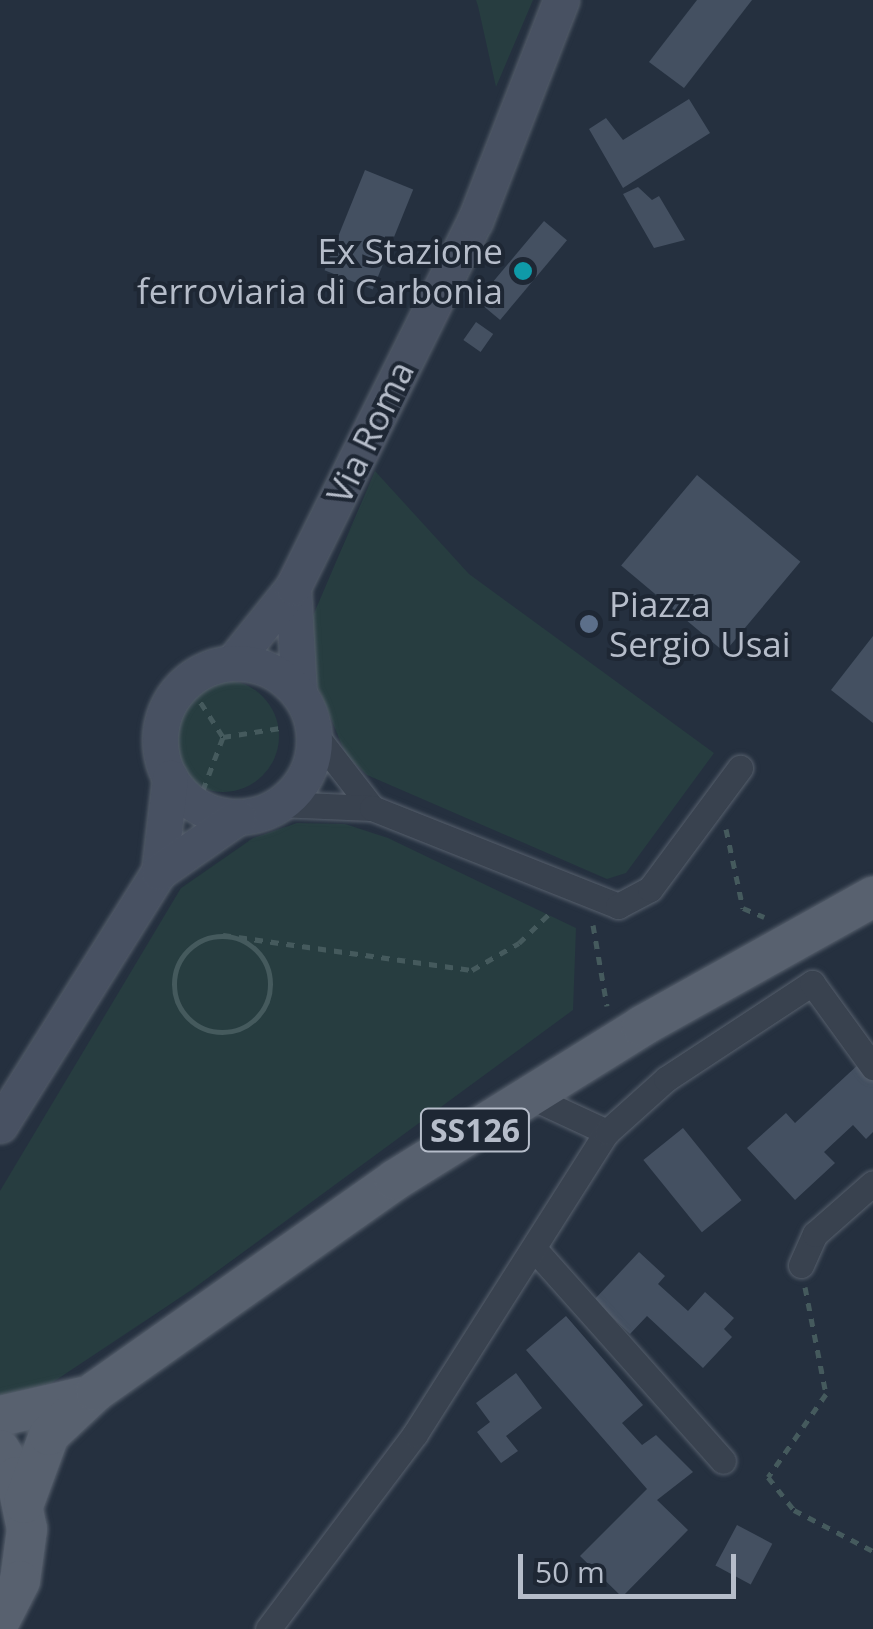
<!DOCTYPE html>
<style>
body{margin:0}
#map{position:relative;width:873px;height:1629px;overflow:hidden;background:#25303f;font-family:"Open Sans",sans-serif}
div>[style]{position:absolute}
.green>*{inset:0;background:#273d40}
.round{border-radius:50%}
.building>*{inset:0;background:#445061;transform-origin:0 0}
.path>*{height:5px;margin-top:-2.5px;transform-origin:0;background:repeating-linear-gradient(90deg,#455a5d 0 8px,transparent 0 16px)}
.path>.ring{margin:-2.5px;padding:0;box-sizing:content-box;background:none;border:5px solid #455a5d;border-radius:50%}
.roads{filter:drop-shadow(0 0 2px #57606d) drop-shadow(0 0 2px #57606d)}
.street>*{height:25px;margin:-12.5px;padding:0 12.5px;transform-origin:12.5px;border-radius:12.5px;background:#39424f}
.secondary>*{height:35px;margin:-17.5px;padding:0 17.5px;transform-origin:17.5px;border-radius:17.5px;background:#485162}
.secondary>.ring{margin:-17.5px;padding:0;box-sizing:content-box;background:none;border:35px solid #485162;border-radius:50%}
.primary>*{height:40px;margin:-20px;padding:0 20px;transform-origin:20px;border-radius:20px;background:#58616f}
.dots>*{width:28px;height:28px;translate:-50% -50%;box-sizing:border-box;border:5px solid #1e2734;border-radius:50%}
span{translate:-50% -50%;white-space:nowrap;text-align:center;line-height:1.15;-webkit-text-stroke:8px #1e2734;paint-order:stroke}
.shield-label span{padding:2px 8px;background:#1e2734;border:2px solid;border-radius:8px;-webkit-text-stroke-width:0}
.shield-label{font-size:32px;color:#b6bdca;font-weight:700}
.poi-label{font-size:35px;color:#b6bdca}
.right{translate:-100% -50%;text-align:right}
.left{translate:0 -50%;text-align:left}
.street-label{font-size:35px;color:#b6bdca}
.scale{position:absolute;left:518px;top:1554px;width:218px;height:45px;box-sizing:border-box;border:5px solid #b6bdca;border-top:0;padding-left:12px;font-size:30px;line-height:35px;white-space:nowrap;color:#b6bdca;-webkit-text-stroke:8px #1e2734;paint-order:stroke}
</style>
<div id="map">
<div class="green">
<div style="clip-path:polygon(476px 0,533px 0,496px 87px,478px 6px)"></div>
<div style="clip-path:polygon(375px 471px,469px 574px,714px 753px,626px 873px,607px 879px,367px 775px,346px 755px,315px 680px,309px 625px)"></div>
<div class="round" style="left:167px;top:680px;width:112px;height:112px"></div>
<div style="clip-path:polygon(297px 823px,345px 824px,388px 838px,576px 928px,573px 1010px,193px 1289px,32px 1396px,0 1401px,0 1191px,181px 888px,253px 838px)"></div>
</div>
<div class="building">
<div style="clip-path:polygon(697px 0,752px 0,684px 88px,649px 62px)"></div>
<div style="clip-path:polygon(689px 99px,710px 133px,623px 188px,589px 129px,606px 118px,623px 140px)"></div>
<div style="left:365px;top:170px;width:52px;height:108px;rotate:22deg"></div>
<div style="clip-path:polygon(638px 187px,652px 200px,659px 196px,685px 240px,654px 248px,623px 194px)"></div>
<div style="left:544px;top:221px;width:30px;height:104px;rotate:40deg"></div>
<div style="left:476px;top:322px;width:21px;height:22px;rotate:35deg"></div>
<div style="left:697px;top:475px;width:135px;height:118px;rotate:40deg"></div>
<div style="clip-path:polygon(873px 636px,873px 723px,831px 690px)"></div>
<div style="clip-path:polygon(860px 1063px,873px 1077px,873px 1132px,866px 1139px,853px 1125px,824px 1152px,835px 1163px,795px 1200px,747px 1148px,786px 1113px,795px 1123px)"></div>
<div style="left:683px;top:1128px;width:93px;height:51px;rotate:51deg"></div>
<div style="clip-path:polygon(639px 1252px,665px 1276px,658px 1284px,688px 1311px,705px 1292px,734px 1318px,724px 1329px,732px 1337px,703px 1368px,647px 1316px,630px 1334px,594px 1300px)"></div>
<div style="clip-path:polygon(566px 1316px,643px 1405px,622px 1423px,642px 1445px,656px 1435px,693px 1472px,657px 1500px,688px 1530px,622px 1597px,580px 1556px,647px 1489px,526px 1350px)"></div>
<div style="clip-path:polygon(516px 1373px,542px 1408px,506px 1436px,518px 1451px,501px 1463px,477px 1432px,490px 1422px,476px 1403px)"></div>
<div style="left:737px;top:1525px;width:40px;height:46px;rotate:28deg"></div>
</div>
<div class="path">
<div style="left:192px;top:689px;width:57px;rotate:57.1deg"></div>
<div style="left:223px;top:737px;width:58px;rotate:-9deg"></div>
<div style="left:203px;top:790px;width:57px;rotate:-69.3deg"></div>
<div style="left:726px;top:829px;width:81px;rotate:77.9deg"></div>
<div style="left:743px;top:908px;width:23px;rotate:23deg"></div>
<div style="left:593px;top:925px;width:82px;rotate:80.2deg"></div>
<div style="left:223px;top:935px;width:251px;rotate:8deg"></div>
<div style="left:472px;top:970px;width:54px;rotate:-29.9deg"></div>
<div style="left:519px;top:943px;width:45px;rotate:-44.1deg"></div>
<div class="ring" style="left:174px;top:936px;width:91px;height:91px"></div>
<div style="left:805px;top:1287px;width:109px;rotate:78.9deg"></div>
<div style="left:826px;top:1394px;width:101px;rotate:124.9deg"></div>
<div style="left:768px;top:1477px;width:42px;rotate:51.8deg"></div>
<div style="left:794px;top:1510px;width:89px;rotate:27.4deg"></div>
</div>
<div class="roads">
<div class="street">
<div style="left:314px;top:733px;width:95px;rotate:52.3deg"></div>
<div style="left:279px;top:804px;width:93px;rotate:2.5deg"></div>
<div style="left:372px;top:808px;width:265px;rotate:21.7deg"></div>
<div style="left:618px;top:906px;width:36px;rotate:-28deg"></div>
<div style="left:650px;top:889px;width:151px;rotate:-53.4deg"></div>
<div style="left:529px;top:1096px;width:86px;rotate:24.8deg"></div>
<div style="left:536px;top:1251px;width:281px;rotate:48.3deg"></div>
<div style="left:801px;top:1265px;width:34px;rotate:-66deg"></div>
<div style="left:815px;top:1234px;width:77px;rotate:-41.3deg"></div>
<div style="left:268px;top:1629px;width:244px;rotate:-53deg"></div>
<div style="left:415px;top:1434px;width:358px;rotate:-57.6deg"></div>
<div style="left:607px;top:1132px;width:79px;rotate:-41.9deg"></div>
<div style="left:666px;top:1079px;width:175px;rotate:-33.3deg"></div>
<div style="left:812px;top:983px;width:104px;rotate:54deg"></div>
</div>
<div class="secondary">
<div style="left:293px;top:587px;width:107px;rotate:86.8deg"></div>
<div style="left:233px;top:662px;width:96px;rotate:-51.3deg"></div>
<div style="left:293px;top:587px;width:409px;rotate:-63.6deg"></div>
<div style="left:475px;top:221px;width:237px;rotate:-68.7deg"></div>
<div class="ring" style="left:160px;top:663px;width:119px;height:119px"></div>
<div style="left:159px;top:872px;width:95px;rotate:-83.3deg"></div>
<div style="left:0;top:1125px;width:299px;rotate:-57.9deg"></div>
<div style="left:159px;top:872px;width:96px;rotate:-34.8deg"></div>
</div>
<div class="primary">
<div style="left:0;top:1416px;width:85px;rotate:-12.9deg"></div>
<div style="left:0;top:1450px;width:31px;rotate:59deg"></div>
<div style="left:16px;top:1477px;width:53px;rotate:78.1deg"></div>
<div style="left:27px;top:1529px;width:52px;rotate:97.7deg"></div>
<div style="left:20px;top:1581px;width:44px;rotate:117.1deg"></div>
<div style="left:24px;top:1503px;width:72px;rotate:-69.8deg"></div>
<div style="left:49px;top:1435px;width:64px;rotate:-43.1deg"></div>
<div style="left:96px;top:1391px;width:366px;rotate:-35.2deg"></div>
<div style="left:395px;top:1180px;width:291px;rotate:-31.9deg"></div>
<div style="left:642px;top:1026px;width:265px;rotate:-29.2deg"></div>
</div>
</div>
<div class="dots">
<div style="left:523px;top:271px;background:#0f9aa8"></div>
<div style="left:589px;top:624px;background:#5c6f8a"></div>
</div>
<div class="shield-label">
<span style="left:475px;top:1130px">SS126</span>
</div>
<div class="poi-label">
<span class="right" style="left:503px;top:271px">Ex Stazione<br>ferroviaria di Carbonia</span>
<span class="left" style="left:609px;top:624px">Piazza<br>Sergio Usai</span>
</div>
<div class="street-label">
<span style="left:370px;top:432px;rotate:-64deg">Via Roma</span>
</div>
<div class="scale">50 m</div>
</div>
